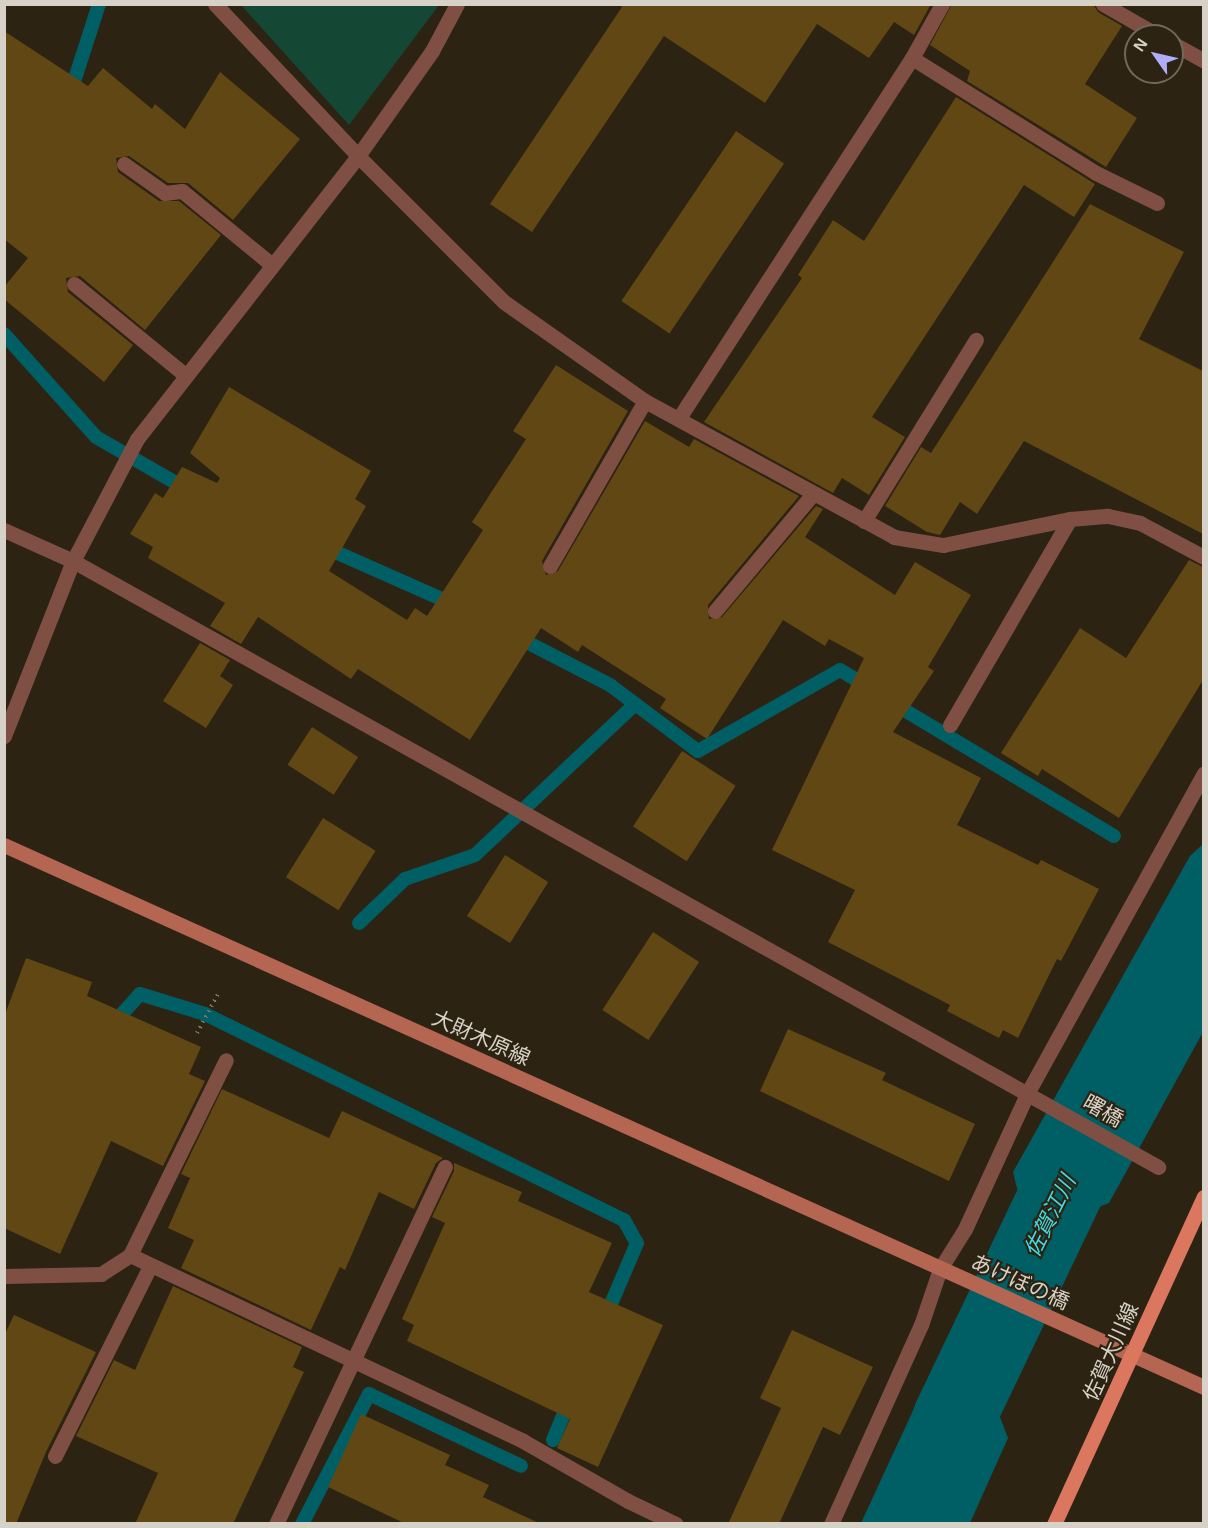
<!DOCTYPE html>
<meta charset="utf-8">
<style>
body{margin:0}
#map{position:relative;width:1208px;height:1528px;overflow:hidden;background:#2c2313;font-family:Arial,"Noto Sans JP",sans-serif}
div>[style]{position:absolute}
.green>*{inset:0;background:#154735}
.water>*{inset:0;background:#005f64}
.stream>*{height:14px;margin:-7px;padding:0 7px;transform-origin:7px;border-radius:7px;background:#005f64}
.river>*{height:82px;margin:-41px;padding:0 41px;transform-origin:41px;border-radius:41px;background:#005f64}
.building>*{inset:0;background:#604713;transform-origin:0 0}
.path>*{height:4px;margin-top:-2px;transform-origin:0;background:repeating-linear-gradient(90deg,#7c7567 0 1.5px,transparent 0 6px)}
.lane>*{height:15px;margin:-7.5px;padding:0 7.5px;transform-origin:7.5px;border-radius:7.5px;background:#804f43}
.street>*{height:15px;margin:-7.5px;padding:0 7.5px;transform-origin:7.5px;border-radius:7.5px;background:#804f43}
.secondary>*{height:15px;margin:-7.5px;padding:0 7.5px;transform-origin:7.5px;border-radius:7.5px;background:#b46653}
.primary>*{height:15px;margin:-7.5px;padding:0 7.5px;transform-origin:7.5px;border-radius:7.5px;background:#db775e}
span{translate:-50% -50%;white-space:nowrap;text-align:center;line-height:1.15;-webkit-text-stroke:4.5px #2c2313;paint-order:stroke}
.street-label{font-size:21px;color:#d7d2c7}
.water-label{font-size:22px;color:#44dce4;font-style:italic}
.frame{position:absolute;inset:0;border:6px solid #d7d2c7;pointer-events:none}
.north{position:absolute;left:1124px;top:24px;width:60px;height:60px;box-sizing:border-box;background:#2c2313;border:2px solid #70695b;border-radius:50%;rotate:304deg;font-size:16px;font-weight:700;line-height:24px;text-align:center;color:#d7d2c7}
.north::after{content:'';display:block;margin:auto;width:21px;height:27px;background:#b0aefa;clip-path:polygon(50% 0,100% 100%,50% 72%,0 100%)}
</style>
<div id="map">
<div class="green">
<div style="clip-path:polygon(241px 5px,439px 5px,349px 125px)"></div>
</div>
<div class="water">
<div style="clip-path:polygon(1203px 844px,1203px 1032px,1109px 1203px,1064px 1221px,1019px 1197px,1013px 1172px,1190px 856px)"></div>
<div style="clip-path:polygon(935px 1363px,992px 1396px,1008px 1438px,970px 1523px,861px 1523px)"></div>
</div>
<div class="stream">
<div style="left:70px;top:94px;width:95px;rotate:-72.1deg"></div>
<div style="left:4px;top:334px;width:138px;rotate:48.2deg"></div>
<div style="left:96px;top:437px;width:106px;rotate:29.9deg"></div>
<div style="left:322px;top:546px;width:145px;rotate:23.9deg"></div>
<div style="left:515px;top:636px;width:107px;rotate:27.3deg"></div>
<div style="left:610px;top:685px;width:110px;rotate:36.9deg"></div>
<div style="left:698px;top:751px;width:163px;rotate:-29.7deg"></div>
<div style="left:840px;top:670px;width:35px;rotate:31deg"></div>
<div style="left:891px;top:702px;width:260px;rotate:31deg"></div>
<div style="left:359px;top:923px;width:64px;rotate:-43.7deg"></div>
<div style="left:405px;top:879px;width:74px;rotate:-18.9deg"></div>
<div style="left:475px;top:855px;width:220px;rotate:-43.3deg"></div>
<div style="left:113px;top:1024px;width:40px;rotate:-48deg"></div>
<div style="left:140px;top:994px;width:68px;rotate:17.1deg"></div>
<div style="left:205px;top:1014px;width:467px;rotate:26.2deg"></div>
<div style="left:624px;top:1220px;width:26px;rotate:61deg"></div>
<div style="left:637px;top:1243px;width:82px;rotate:113.1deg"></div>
<div style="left:553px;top:1440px;width:44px;rotate:-67.5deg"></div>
<div style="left:302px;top:1524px;width:146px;rotate:-62.7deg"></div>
<div style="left:369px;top:1394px;width:168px;rotate:25.3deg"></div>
</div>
<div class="river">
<div style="left:915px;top:1524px;width:113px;rotate:-69.8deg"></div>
<div style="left:954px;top:1418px;width:401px;rotate:-64.5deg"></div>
<div style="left:1127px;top:1056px;width:159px;rotate:-61deg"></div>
</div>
<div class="building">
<div style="clip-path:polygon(617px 4px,931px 4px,914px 35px,894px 22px,869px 58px,817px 24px,765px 103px,664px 36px,532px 232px,490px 204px,622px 7px)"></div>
<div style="clip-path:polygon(952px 4px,1093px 4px,1098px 12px,1122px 26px,1085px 84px,1137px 118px,1106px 167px,967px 81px,970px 71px,930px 45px)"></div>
<div style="clip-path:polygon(4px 31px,88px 86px,103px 68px,152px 109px,155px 104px,185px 129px,220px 72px,300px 139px,233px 220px,188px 183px,168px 183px,129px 156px,116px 158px,118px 172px,159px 201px,179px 201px,221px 235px,145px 330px,80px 276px,66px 278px,68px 292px,133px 345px,104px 382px,4px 299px,4px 287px,28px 258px,4px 239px)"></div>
<div style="clip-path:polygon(956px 97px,1095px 184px,1074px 217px,1024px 185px,872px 417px,905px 437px,869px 495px,842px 478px,833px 493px,704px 422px,802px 278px,798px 275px,833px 220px,864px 241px)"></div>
<div style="left:736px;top:131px;width:58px;height:205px;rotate:34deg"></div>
<div style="clip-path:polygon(1090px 204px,1184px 252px,1139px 339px,1203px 371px,1203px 534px,1024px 441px,977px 514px,960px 502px,940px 535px,927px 532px,885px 506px,921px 447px,931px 453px)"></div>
<div style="clip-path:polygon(556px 365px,628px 411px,542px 561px,546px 575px,558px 571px,645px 421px,689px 447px,694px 439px,799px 496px,708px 605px,709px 619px,722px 617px,816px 506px,823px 509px,805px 537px,895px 595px,915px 562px,971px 595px,928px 667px,934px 671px,893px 732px,981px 778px,957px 825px,1038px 865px,1041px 860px,1099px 889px,1061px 961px,1057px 959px,1018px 1038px,1003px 1030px,999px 1038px,947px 1011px,950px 1005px,828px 942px,855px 890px,772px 850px,864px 658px,829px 639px,825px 646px,783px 620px,707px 739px,660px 708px,666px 699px,582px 645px,578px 652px,541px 628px,470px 740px,358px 669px,351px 679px,258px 617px,241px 644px,210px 626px,225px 603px,148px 558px,153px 547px,130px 534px,155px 493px,163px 498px,182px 467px,217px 483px,220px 478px,190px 453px,229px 387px,371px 471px,355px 499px,366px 506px,329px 571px,407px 620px,415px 608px,427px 616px,483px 530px,472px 522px,526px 439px,513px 431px)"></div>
<div style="clip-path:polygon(1189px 560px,1203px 567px,1203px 680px,1119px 818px,1042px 769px,1038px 776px,1001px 753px,1080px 628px,1126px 658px)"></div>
<div style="clip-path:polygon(200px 643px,230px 660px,220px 676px,233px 685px,206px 728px,163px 701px)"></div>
<div style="left:312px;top:727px;width:55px;height:45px;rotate:33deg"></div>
<div style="left:682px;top:751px;width:64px;height:90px;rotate:33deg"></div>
<div style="left:323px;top:818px;width:62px;height:70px;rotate:32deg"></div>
<div style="left:505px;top:855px;width:51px;height:72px;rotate:32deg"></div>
<div style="left:653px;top:932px;width:55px;height:93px;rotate:33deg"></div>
<div style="clip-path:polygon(26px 958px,92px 982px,87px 996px,201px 1047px,189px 1074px,205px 1081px,163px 1166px,111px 1141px,60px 1254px,4px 1228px,4px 1017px)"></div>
<div style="clip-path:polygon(788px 1029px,886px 1073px,882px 1080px,975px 1124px,949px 1181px,760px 1091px)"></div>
<div style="clip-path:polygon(222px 1089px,329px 1138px,342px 1111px,443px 1158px,436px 1163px,414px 1209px,379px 1192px,345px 1270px,340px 1267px,311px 1330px,181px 1268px,194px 1240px,168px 1228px,190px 1178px,181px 1174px)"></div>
<div style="clip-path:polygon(454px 1163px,522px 1192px,518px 1201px,612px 1243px,589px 1292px,663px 1325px,598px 1467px,557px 1448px,570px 1419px,407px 1341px,414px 1325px,402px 1319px,445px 1223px,432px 1217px,454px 1171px)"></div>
<div style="clip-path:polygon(173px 1286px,302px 1347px,293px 1367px,304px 1372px,233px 1524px,135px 1524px,158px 1473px,76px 1436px,114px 1360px,135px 1370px)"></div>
<div style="clip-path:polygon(14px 1315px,96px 1352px,46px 1452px,16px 1524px,4px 1524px,4px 1336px)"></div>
<div style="clip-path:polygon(792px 1330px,873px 1367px,840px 1435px,823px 1427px,779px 1524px,728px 1524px,781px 1408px,760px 1398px)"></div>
<div style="clip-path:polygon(361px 1414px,450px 1455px,445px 1465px,489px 1485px,483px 1497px,541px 1524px,406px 1524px,328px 1487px)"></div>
</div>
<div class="path">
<div style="left:197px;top:1033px;width:44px;rotate:-61.7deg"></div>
</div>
<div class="lane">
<div style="left:1103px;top:4px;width:64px;rotate:29.7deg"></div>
<div style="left:1172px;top:43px;width:37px;rotate:29deg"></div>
</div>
<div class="street">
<div style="left:215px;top:4px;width:209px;rotate:46.7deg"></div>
<div style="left:358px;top:156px;width:206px;rotate:45deg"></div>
<div style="left:504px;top:302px;width:172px;rotate:35.1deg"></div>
<div style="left:645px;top:401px;width:284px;rotate:28.6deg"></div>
<div style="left:894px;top:537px;width:50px;rotate:9.3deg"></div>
<div style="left:943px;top:545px;width:130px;rotate:-11.6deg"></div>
<div style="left:1070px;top:519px;width:38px;rotate:-5deg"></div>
<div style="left:1108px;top:516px;width:33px;rotate:12deg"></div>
<div style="left:1140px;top:523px;width:72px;rotate:28deg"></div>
<div style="left:912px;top:58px;width:217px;rotate:32deg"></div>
<div style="left:1096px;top:173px;width:68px;rotate:26.2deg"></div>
<div style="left:124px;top:164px;width:50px;rotate:35.3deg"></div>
<div style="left:165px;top:193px;width:17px;rotate:-7deg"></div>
<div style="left:182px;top:191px;width:117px;rotate:39.4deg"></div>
<div style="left:74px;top:284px;width:144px;rotate:39.3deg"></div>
<div style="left:679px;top:418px;width:429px;rotate:-57.1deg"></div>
<div style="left:912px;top:58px;width:62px;rotate:-60.9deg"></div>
<div style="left:864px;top:521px;width:213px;rotate:-58.3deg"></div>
<div style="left:4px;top:530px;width:76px;rotate:24.2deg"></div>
<div style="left:73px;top:561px;width:1243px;rotate:29.18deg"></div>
<div style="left:550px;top:566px;width:190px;rotate:-60.1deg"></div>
<div style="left:715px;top:611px;width:153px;rotate:-50.1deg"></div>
<div style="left:950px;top:725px;width:238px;rotate:-59.8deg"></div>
<div style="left:4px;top:736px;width:188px;rotate:-68.5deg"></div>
<div style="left:73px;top:561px;width:138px;rotate:-62.3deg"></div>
<div style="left:137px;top:439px;width:359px;rotate:-52deg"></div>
<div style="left:358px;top:156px;width:128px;rotate:-54.8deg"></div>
<div style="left:432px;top:51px;width:53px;rotate:-62deg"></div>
<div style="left:130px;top:1255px;width:217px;rotate:-63.8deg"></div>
<div style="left:4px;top:1276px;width:97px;rotate:-1.2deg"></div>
<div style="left:101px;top:1274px;width:35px;rotate:-33deg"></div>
<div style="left:130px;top:1255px;width:435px;rotate:25.3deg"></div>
<div style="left:523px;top:1441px;width:121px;rotate:29.7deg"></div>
<div style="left:628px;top:1501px;width:53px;rotate:25.6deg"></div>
<div style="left:55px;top:1456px;width:212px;rotate:-63.4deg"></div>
<div style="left:276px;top:1524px;width:395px;rotate:-64.7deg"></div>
<div style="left:831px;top:1524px;width:218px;rotate:-65.7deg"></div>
<div style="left:921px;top:1325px;width:59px;rotate:-71.3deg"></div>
<div style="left:940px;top:1269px;width:47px;rotate:-58deg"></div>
<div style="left:965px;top:1229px;width:151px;rotate:-65.3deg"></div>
<div style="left:1028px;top:1092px;width:364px;rotate:-61.1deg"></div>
</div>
<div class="secondary">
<div style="left:4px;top:845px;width:1317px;rotate:24.31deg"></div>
</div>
<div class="primary">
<div style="left:1054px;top:1524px;width:360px;rotate:-65.4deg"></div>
</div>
<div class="street-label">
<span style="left:481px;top:1038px;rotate:24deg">大財木原線</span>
<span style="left:1103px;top:1111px;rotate:30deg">曙橋</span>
<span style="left:1020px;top:1282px;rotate:24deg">あけぼの橋</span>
<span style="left:1111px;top:1352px;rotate:-66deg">佐賀大川線</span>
</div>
<div class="water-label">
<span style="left:1050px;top:1216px;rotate:-64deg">佐賀江川</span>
</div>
<div class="frame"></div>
<div class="north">N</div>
</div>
